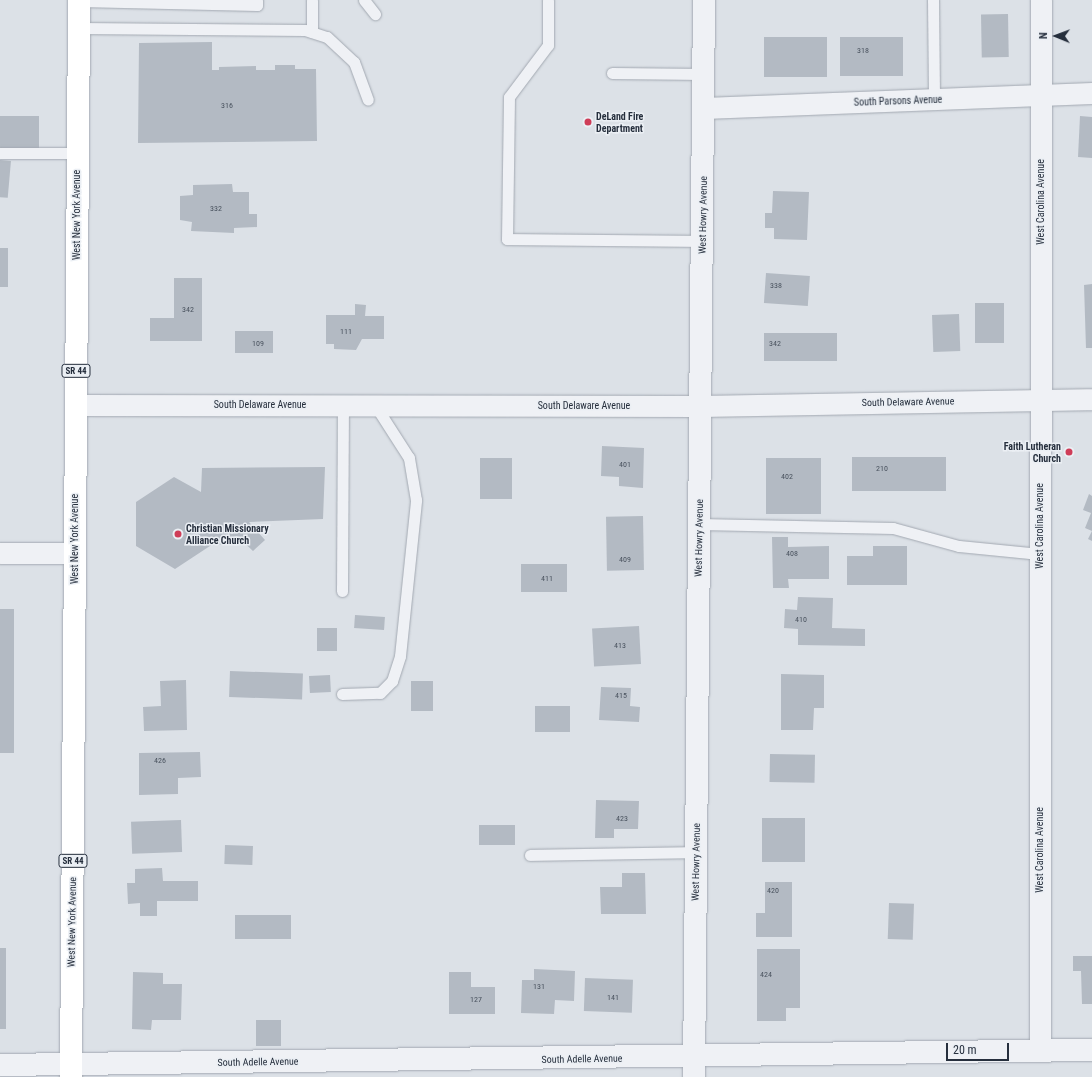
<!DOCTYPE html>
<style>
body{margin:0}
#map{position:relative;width:1092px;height:1077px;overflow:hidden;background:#dce1e7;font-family:"Roboto Condensed",sans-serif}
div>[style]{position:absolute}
.building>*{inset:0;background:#b3bac3;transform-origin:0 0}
.roads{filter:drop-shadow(0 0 1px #a2a8b1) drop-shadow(0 0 1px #a2a8b1)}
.service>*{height:11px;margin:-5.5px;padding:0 5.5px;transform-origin:5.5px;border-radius:5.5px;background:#eff1f5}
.minor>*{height:21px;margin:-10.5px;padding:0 10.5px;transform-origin:10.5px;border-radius:10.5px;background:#eff1f5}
.tertiary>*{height:22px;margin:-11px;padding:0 11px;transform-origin:11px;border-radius:11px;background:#eff1f5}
.primary>*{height:22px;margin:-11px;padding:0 11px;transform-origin:11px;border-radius:11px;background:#fff}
.dots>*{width:11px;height:11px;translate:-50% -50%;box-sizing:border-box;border:2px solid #ebeff4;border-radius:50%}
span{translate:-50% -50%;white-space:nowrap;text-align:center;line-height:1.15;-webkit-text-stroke:3px #ebeff4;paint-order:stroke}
.number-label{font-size:8px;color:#49525e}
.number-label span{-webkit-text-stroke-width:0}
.shield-label span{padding:1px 3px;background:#ebeff4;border:1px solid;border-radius:3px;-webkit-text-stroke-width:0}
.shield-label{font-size:9px;color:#262f3d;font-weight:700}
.street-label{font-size:10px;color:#262f3d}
.poi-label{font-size:10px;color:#262f3d;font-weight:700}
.left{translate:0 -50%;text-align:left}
.right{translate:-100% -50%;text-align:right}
.north{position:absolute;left:1036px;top:16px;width:40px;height:40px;-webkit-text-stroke:3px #ebeff4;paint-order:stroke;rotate:271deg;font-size:11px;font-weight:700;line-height:16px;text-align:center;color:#262f3d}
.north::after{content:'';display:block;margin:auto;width:14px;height:18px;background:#262f3d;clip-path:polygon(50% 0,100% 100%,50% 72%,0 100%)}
.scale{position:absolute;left:946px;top:1043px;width:63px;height:18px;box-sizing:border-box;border:2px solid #262f3d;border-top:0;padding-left:5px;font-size:12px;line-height:14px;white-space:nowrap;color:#262f3d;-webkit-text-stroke:3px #ebeff4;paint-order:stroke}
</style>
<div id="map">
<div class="building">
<div style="left:1008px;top:14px;width:43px;height:27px;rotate:89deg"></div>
<div style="left:764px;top:37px;width:63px;height:40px"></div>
<div style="left:840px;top:37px;width:63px;height:39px"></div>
<div style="clip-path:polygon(212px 42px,212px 70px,219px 70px,219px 67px,256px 66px,256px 70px,275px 70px,275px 65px,295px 65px,295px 69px,316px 69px,317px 141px,138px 143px,139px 43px)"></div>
<div style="left:0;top:116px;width:39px;height:32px"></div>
<div style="clip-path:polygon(1080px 116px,1092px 117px,1092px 158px,1078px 157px)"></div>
<div style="left:0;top:160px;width:11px;height:37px;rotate:5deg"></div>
<div style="clip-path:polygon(232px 184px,233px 192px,249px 192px,249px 214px,257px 214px,257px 227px,234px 228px,234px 233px,191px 231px,192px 222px,180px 220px,180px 196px,193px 195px,193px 185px)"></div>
<div style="clip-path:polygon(773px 191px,809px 192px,807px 240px,774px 239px,774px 228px,765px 228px,765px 213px,772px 213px)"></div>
<div style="left:0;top:248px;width:8px;height:39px"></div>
<div style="left:766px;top:273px;width:44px;height:30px;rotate:4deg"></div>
<div style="clip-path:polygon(174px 278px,202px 278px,202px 341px,150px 341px,150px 318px,174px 318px)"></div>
<div style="clip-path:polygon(1092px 284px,1092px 348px,1086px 348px,1084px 285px)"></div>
<div style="left:975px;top:303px;width:29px;height:40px"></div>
<div style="clip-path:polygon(355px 304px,366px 305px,365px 316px,384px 316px,384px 339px,362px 339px,356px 350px,334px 349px,334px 344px,326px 344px,326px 315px,355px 315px)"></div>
<div style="left:959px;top:314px;width:37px;height:27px;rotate:88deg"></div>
<div style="left:235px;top:331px;width:38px;height:22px"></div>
<div style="left:764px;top:333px;width:73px;height:28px"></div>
<div style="clip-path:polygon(602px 446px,644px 448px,643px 488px,619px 486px,619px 477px,601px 476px)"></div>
<div style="left:946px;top:457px;width:34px;height:94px;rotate:90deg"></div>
<div style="left:480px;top:458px;width:32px;height:41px"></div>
<div style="left:766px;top:458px;width:55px;height:56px"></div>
<div style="clip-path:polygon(325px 467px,323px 519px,249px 522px,265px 540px,253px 551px,238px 537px,231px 537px,230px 545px,213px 544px,175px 569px,136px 546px,136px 502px,174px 477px,201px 492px,202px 468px)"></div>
<div style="clip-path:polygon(1089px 494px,1092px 496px,1092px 541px,1088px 539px,1092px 531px,1085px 528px,1091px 513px,1083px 510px)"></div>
<div style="left:643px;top:516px;width:54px;height:37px;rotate:89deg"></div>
<div style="clip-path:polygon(772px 537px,788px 537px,788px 547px,829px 546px,829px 579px,788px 579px,789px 588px,773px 588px)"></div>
<div style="clip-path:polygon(873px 546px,907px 546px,907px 585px,847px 585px,847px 556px,873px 556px)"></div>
<div style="left:521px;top:564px;width:46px;height:28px"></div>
<div style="clip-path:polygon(798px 597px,833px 598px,832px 628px,865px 629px,865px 646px,798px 645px,798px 629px,784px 628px,785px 609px,797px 610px)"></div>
<div style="left:0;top:609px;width:14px;height:144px"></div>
<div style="left:355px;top:615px;width:30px;height:13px;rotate:4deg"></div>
<div style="left:639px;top:626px;width:38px;height:47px;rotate:87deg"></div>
<div style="left:337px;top:628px;width:23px;height:20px;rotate:90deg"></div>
<div style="left:230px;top:671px;width:73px;height:26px;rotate:2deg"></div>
<div style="clip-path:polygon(781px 674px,824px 675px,824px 708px,814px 708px,813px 730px,781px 730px)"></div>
<div style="left:330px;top:675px;width:17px;height:21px;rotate:87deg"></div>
<div style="clip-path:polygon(186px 680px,187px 730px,144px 731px,143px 707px,161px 706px,160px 681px)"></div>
<div style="left:411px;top:681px;width:22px;height:30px"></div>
<div style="clip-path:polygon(601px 687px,631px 688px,630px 706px,640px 707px,639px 722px,599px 720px)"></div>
<div style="left:535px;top:706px;width:35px;height:26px"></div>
<div style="clip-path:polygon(200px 752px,201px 777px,178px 778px,178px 794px,139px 795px,139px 753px)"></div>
<div style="left:770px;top:754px;width:45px;height:28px;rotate:1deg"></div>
<div style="clip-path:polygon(596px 800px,639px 801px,638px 829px,614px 829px,614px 838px,595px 838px)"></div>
<div style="left:805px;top:818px;width:44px;height:43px;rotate:90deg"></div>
<div style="left:181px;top:820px;width:32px;height:50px;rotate:88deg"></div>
<div style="left:515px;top:825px;width:20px;height:36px;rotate:90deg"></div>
<div style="left:225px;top:845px;width:28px;height:19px;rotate:2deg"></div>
<div style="clip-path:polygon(162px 868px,163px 881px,198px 881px,198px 901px,157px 901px,157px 916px,140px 916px,140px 903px,128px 904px,127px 883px,135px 883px,135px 869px)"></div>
<div style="clip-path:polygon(622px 873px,645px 873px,646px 914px,601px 914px,600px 887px,622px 887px)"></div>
<div style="clip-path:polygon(765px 882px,792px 882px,792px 937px,756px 937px,756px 913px,765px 913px)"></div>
<div style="left:889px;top:903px;width:25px;height:36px;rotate:2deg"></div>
<div style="left:235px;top:915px;width:56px;height:24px"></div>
<div style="left:0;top:948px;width:6px;height:81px"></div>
<div style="clip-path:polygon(757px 949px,800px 949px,800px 1008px,786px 1008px,786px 1021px,757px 1021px)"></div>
<div style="clip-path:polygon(1073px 956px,1092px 956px,1092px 1004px,1082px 1004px,1081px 971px,1073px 971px)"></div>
<div style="clip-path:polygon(534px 969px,575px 971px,574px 1001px,555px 1000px,554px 1014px,521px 1013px,522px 980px,534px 980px)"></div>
<div style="clip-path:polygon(133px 972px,163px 973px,163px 984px,182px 984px,181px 1020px,152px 1020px,151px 1030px,132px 1029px)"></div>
<div style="clip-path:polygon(449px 972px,471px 972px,471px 987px,495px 987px,495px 1014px,449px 1014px)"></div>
<div style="left:585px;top:978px;width:48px;height:33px;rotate:2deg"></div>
<div style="left:256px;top:1020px;width:25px;height:26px"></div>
</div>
<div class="roads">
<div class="service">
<div style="left:312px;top:0;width:32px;rotate:90deg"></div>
<div style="left:364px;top:0;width:18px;rotate:52deg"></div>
<div style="left:548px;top:0;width:45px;rotate:90deg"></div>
<div style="left:548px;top:45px;width:65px;rotate:126.9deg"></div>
<div style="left:509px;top:97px;width:142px;rotate:90.8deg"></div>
<div style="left:507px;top:239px;width:195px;rotate:0.6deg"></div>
<div style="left:933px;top:0;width:99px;rotate:89.4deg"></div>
<div style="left:79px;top:1px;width:178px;rotate:1.3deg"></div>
<div style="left:257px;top:5px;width:5px;rotate:-90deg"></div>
<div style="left:79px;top:28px;width:226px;rotate:0.5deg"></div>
<div style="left:305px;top:30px;width:23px;rotate:18deg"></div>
<div style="left:327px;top:37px;width:37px;rotate:43deg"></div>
<div style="left:354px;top:62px;width:40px;rotate:69.8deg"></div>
<div style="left:612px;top:73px;width:92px;rotate:0.6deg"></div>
<div style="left:0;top:153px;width:78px"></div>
<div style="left:699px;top:524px;width:194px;rotate:1.2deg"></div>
<div style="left:893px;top:528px;width:68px;rotate:15.3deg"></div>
<div style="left:959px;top:546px;width:81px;rotate:5.6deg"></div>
<div style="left:342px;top:591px;width:186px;rotate:-89.7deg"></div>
<div style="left:342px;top:694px;width:38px;rotate:-2deg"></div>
<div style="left:380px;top:693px;width:17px;rotate:-45deg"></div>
<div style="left:392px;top:681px;width:26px;rotate:-72deg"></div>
<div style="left:400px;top:656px;width:157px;rotate:-84.1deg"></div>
<div style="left:416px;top:500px;width:43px;rotate:-99.5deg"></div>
<div style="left:409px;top:458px;width:63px;rotate:-122.7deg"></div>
<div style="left:530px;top:855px;width:166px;rotate:-1deg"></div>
</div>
<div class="minor">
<div style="left:704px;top:108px;width:388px;rotate:-2.2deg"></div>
<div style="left:76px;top:405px;width:624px;rotate:0.09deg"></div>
<div style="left:700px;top:406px;width:392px;rotate:-1deg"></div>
<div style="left:0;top:553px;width:75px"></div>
<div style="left:1040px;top:1051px;width:1051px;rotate:-89.95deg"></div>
</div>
<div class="tertiary">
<div style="left:0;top:1065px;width:1092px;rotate:-0.79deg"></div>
<div style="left:694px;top:1077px;width:1077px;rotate:-89.47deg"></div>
</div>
<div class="primary">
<div style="left:71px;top:1077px;width:1077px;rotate:-89.57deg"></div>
</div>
</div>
<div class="dots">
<div style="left:588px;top:122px;background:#cf3d58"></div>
<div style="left:1069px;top:452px;background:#cf3d58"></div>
<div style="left:178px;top:534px;background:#cf3d58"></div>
</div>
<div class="number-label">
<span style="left:863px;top:51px">318</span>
<span style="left:227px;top:106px">316</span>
<span style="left:216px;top:209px">332</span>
<span style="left:776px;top:286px">338</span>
<span style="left:188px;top:310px">342</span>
<span style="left:346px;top:332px">111</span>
<span style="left:258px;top:344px">109</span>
<span style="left:775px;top:344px">342</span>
<span style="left:625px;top:465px">401</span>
<span style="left:882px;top:469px">210</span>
<span style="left:787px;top:477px">402</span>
<span style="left:792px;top:554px">408</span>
<span style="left:625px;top:560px">409</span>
<span style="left:547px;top:579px">411</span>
<span style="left:801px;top:620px">410</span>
<span style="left:620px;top:646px">413</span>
<span style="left:621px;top:696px">415</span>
<span style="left:160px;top:761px">426</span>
<span style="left:622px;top:819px">423</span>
<span style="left:773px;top:891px">420</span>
<span style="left:766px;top:975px">424</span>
<span style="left:539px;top:987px">131</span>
<span style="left:613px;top:998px">141</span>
<span style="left:476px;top:1000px">127</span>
</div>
<div class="shield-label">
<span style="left:76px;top:371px">SR 44</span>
<span style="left:73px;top:861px">SR 44</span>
</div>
<div class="street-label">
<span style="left:898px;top:101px;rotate:-2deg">South Parsons Avenue</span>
<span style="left:1041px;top:202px;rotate:-90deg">West Carolina Avenue</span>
<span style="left:77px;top:215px;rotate:-90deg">West New York Avenue</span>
<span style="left:703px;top:215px;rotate:-89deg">West Howry Avenue</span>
<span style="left:908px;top:402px;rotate:-1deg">South Delaware Avenue</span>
<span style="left:260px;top:405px">South Delaware Avenue</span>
<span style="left:584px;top:406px">South Delaware Avenue</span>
<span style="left:1040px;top:526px;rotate:-90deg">West Carolina Avenue</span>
<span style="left:699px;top:538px;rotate:-89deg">West Howry Avenue</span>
<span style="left:75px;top:539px;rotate:-90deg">West New York Avenue</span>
<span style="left:1040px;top:850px;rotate:-90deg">West Carolina Avenue</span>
<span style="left:696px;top:862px;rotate:-89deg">West Howry Avenue</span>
<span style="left:72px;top:922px;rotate:-89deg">West New York Avenue</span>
<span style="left:582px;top:1059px;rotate:-1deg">South Adelle Avenue</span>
<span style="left:258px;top:1062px;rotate:-1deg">South Adelle Avenue</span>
</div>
<div class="poi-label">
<span class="left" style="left:596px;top:122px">DeLand Fire<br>Department</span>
<span class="right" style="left:1061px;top:452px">Faith Lutheran<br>Church</span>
<span class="left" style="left:186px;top:534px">Christian Missionary<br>Alliance Church</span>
</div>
<div class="north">N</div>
<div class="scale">20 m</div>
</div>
